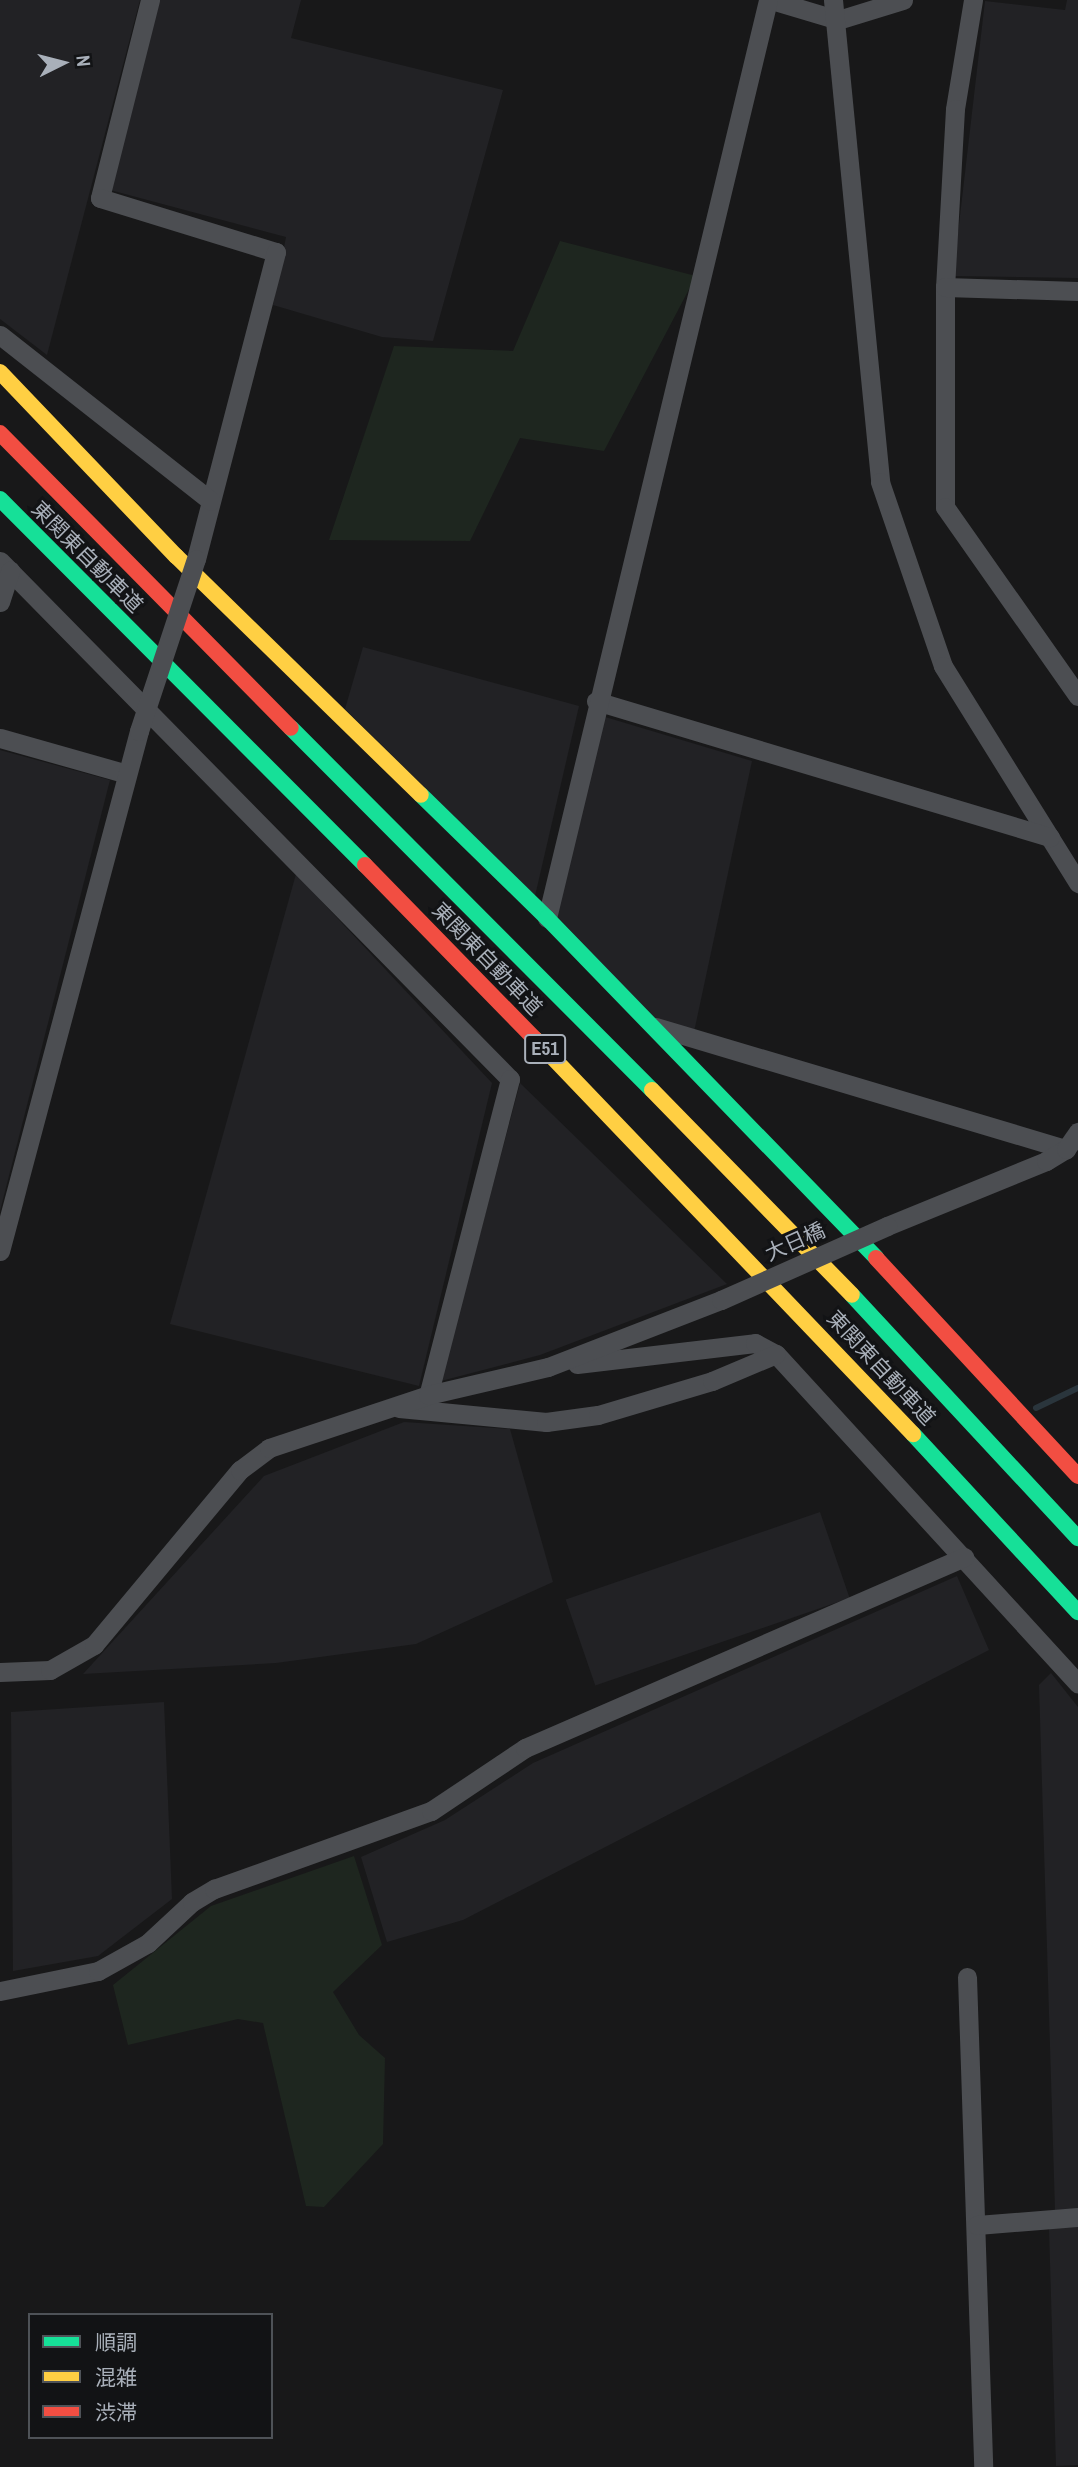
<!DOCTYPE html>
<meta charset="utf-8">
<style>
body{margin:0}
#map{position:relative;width:1078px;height:2467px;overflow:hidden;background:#181819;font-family:"Archivo Narrow","Noto Sans JP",sans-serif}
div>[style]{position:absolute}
.built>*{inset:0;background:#222225;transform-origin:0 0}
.green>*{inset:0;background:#1e261f}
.stream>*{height:6px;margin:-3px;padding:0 3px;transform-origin:3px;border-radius:3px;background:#2a353c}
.street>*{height:19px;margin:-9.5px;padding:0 9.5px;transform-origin:9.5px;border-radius:9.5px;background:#4c4e52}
.fast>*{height:16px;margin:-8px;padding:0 8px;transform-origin:8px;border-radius:8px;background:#16e098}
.slow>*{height:16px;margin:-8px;padding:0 8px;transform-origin:8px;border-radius:8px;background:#ffcf43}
.jam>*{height:16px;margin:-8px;padding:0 8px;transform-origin:8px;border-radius:8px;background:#f24e42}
.street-bridge>*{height:19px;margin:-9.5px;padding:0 9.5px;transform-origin:9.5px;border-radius:9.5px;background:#4c4e52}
span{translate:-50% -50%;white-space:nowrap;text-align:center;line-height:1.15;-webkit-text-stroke:6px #121315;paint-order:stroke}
.shield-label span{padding:2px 5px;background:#121315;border:2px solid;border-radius:5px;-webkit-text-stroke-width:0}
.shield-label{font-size:19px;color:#a9b0ba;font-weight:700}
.street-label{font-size:21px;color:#a9b0ba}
.legend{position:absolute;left:28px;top:2313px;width:245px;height:126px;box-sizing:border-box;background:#121315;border:2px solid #4e5257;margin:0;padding:9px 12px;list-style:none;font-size:21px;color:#a9b0ba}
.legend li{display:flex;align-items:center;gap:14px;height:35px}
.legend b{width:35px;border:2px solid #4e5257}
.north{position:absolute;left:28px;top:28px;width:70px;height:70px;-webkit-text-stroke:5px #121315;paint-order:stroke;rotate:84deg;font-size:19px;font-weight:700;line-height:28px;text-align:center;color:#a9b0ba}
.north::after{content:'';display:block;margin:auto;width:24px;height:32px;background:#a9b0ba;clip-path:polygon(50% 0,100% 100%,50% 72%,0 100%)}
</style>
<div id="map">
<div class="built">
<div style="clip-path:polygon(0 0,140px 0,47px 355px,0 319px)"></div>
<div style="clip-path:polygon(160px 0,301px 0,291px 38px,503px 90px,433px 341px,382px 337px,273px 305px,286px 237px,110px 190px)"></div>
<div style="clip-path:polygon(1067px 0,1078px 0,1078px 278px,953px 276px,985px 1px,1065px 10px)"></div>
<div style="clip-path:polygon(363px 647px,579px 706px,535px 896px,345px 709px)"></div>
<div style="clip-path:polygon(602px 716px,752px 761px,694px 1032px,655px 1020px,554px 913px)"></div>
<div style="clip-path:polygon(0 750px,110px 780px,0 1211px)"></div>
<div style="clip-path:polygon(296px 874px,492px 1083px,419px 1386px,170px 1324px)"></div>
<div style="clip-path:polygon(520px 1083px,727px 1284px,540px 1355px,441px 1381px)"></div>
<div style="clip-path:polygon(404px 1422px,510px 1429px,553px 1582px,416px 1644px,276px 1663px,83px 1674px,264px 1476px)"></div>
<div style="left:820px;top:1512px;width:91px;height:269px;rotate:71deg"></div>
<div style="clip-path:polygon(957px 1576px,989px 1650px,463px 1920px,387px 1942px,361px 1857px,445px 1820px,533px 1763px)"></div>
<div style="clip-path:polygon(1051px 1673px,1078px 1707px,1078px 2209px,1055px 2210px,1039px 1685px)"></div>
<div style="clip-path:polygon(164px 1702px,172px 1899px,98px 1956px,13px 1971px,11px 1712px)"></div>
<div style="clip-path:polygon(1078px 2227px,1078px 2465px,1056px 2466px,1049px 2228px)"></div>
</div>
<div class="green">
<div style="clip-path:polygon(560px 241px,696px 276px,604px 451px,520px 438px,470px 541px,329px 540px,394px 346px,513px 351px)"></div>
<div style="clip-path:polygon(354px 1856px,382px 1945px,333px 1992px,359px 2035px,385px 2058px,383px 2144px,324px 2207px,306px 2206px,263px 2023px,238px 2019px,128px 2045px,113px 1985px,211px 1906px)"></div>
</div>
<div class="stream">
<div style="left:1036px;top:1408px;width:47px;rotate:-25.5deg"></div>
</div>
<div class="street">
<div style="left:150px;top:0;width:204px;rotate:104.2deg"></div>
<div style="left:100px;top:198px;width:184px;rotate:17.1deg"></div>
<div style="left:276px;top:252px;width:317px;rotate:104.6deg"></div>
<div style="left:771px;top:0;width:70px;rotate:16.6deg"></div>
<div style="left:838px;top:20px;width:68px;rotate:-17.1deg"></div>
<div style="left:833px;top:0;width:484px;rotate:84.4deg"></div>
<div style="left:880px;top:482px;width:194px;rotate:71.1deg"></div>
<div style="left:943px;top:666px;width:256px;rotate:58.1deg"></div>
<div style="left:973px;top:0;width:110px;rotate:99.4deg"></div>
<div style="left:955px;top:109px;width:178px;rotate:93.2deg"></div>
<div style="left:945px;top:287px;width:220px;rotate:90deg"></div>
<div style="left:945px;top:507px;width:231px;rotate:54.9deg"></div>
<div style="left:945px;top:287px;width:133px;rotate:1.7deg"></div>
<div style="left:0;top:335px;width:268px;rotate:38.2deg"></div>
<div style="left:0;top:561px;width:727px;rotate:45.45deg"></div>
<div style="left:510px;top:1079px;width:326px;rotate:104.5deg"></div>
<div style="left:0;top:602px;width:33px;rotate:-72deg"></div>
<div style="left:596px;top:701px;width:474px;rotate:16.7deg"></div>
<div style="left:0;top:738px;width:129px;rotate:15.8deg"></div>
<div style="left:547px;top:918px;width:944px;rotate:-76.46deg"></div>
<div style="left:656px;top:1027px;width:428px;rotate:16.6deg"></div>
<div style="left:887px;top:1226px;width:172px;rotate:-22.2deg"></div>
<div style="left:1046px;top:1161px;width:23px;rotate:-31deg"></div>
<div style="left:1066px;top:1149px;width:21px;rotate:-55deg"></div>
<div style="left:0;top:1251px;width:538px;rotate:-75.03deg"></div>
<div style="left:577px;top:1364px;width:179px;rotate:-6.7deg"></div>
<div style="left:755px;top:1343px;width:24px;rotate:28deg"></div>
<div style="left:776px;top:1354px;width:447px;rotate:47.5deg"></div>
<div style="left:399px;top:1408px;width:148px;rotate:5.4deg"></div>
<div style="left:546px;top:1422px;width:52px;rotate:-7.7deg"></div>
<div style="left:598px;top:1415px;width:119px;rotate:-16.6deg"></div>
<div style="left:712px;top:1381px;width:69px;rotate:-22.9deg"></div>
<div style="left:0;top:1672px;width:50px;rotate:-2.3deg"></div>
<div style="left:50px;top:1670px;width:51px;rotate:-29.6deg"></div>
<div style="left:94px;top:1645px;width:228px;rotate:-50.2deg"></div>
<div style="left:240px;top:1470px;width:36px;rotate:-37deg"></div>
<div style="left:269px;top:1448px;width:168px;rotate:-18.4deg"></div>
<div style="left:428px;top:1395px;width:123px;rotate:-13.1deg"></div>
<div style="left:548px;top:1367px;width:186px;rotate:-21.2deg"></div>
<div style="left:967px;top:1977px;width:490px;rotate:88.1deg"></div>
<div style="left:0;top:1991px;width:100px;rotate:-11.5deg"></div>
<div style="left:98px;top:1971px;width:57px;rotate:-29.2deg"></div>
<div style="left:148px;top:1943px;width:60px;rotate:-43deg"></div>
<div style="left:192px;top:1902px;width:26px;rotate:-31deg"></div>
<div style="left:214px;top:1889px;width:231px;rotate:-19.8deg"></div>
<div style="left:431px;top:1811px;width:113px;rotate:-33.8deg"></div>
<div style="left:525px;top:1748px;width:479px;rotate:-23.5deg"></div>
<div style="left:977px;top:2225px;width:101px;rotate:-4.5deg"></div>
</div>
<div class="fast">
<div style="left:0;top:499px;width:517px;rotate:45.08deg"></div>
<div style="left:291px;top:728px;width:511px;rotate:45.08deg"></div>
<div style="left:421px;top:795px;width:176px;rotate:44.3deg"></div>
<div style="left:547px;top:918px;width:473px;rotate:45.9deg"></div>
<div style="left:852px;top:1295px;width:332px;rotate:47.1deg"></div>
<div style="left:913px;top:1434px;width:243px;rotate:47.2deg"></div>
</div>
<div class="slow">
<div style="left:0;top:372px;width:255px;rotate:46.3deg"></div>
<div style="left:176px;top:556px;width:342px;rotate:44.3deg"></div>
<div style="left:535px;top:1039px;width:547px;rotate:46.26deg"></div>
<div style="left:652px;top:1090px;width:286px;rotate:45.7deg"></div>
</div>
<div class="jam">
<div style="left:0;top:433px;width:414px;rotate:45.4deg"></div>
<div style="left:365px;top:865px;width:243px;rotate:45.7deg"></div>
<div style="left:876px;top:1258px;width:297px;rotate:47.2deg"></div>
</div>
<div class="street-bridge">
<div style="left:139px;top:731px;width:181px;rotate:-71.7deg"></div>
<div style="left:721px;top:1300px;width:182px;rotate:-24deg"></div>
</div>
<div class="shield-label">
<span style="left:545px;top:1049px">E51</span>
</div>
<div class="street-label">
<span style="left:87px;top:557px;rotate:45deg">東関東自動車道</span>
<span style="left:487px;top:959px;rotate:46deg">東関東自動車道</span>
<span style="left:795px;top:1242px;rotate:-24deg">大日橋</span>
<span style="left:881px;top:1368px;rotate:47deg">東関東自動車道</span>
</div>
<ul class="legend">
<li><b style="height:9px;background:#16e098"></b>順調</li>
<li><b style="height:9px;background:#ffcf43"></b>混雑</li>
<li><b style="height:9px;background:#f24e42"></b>渋滞</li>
</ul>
<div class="north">N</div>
</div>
